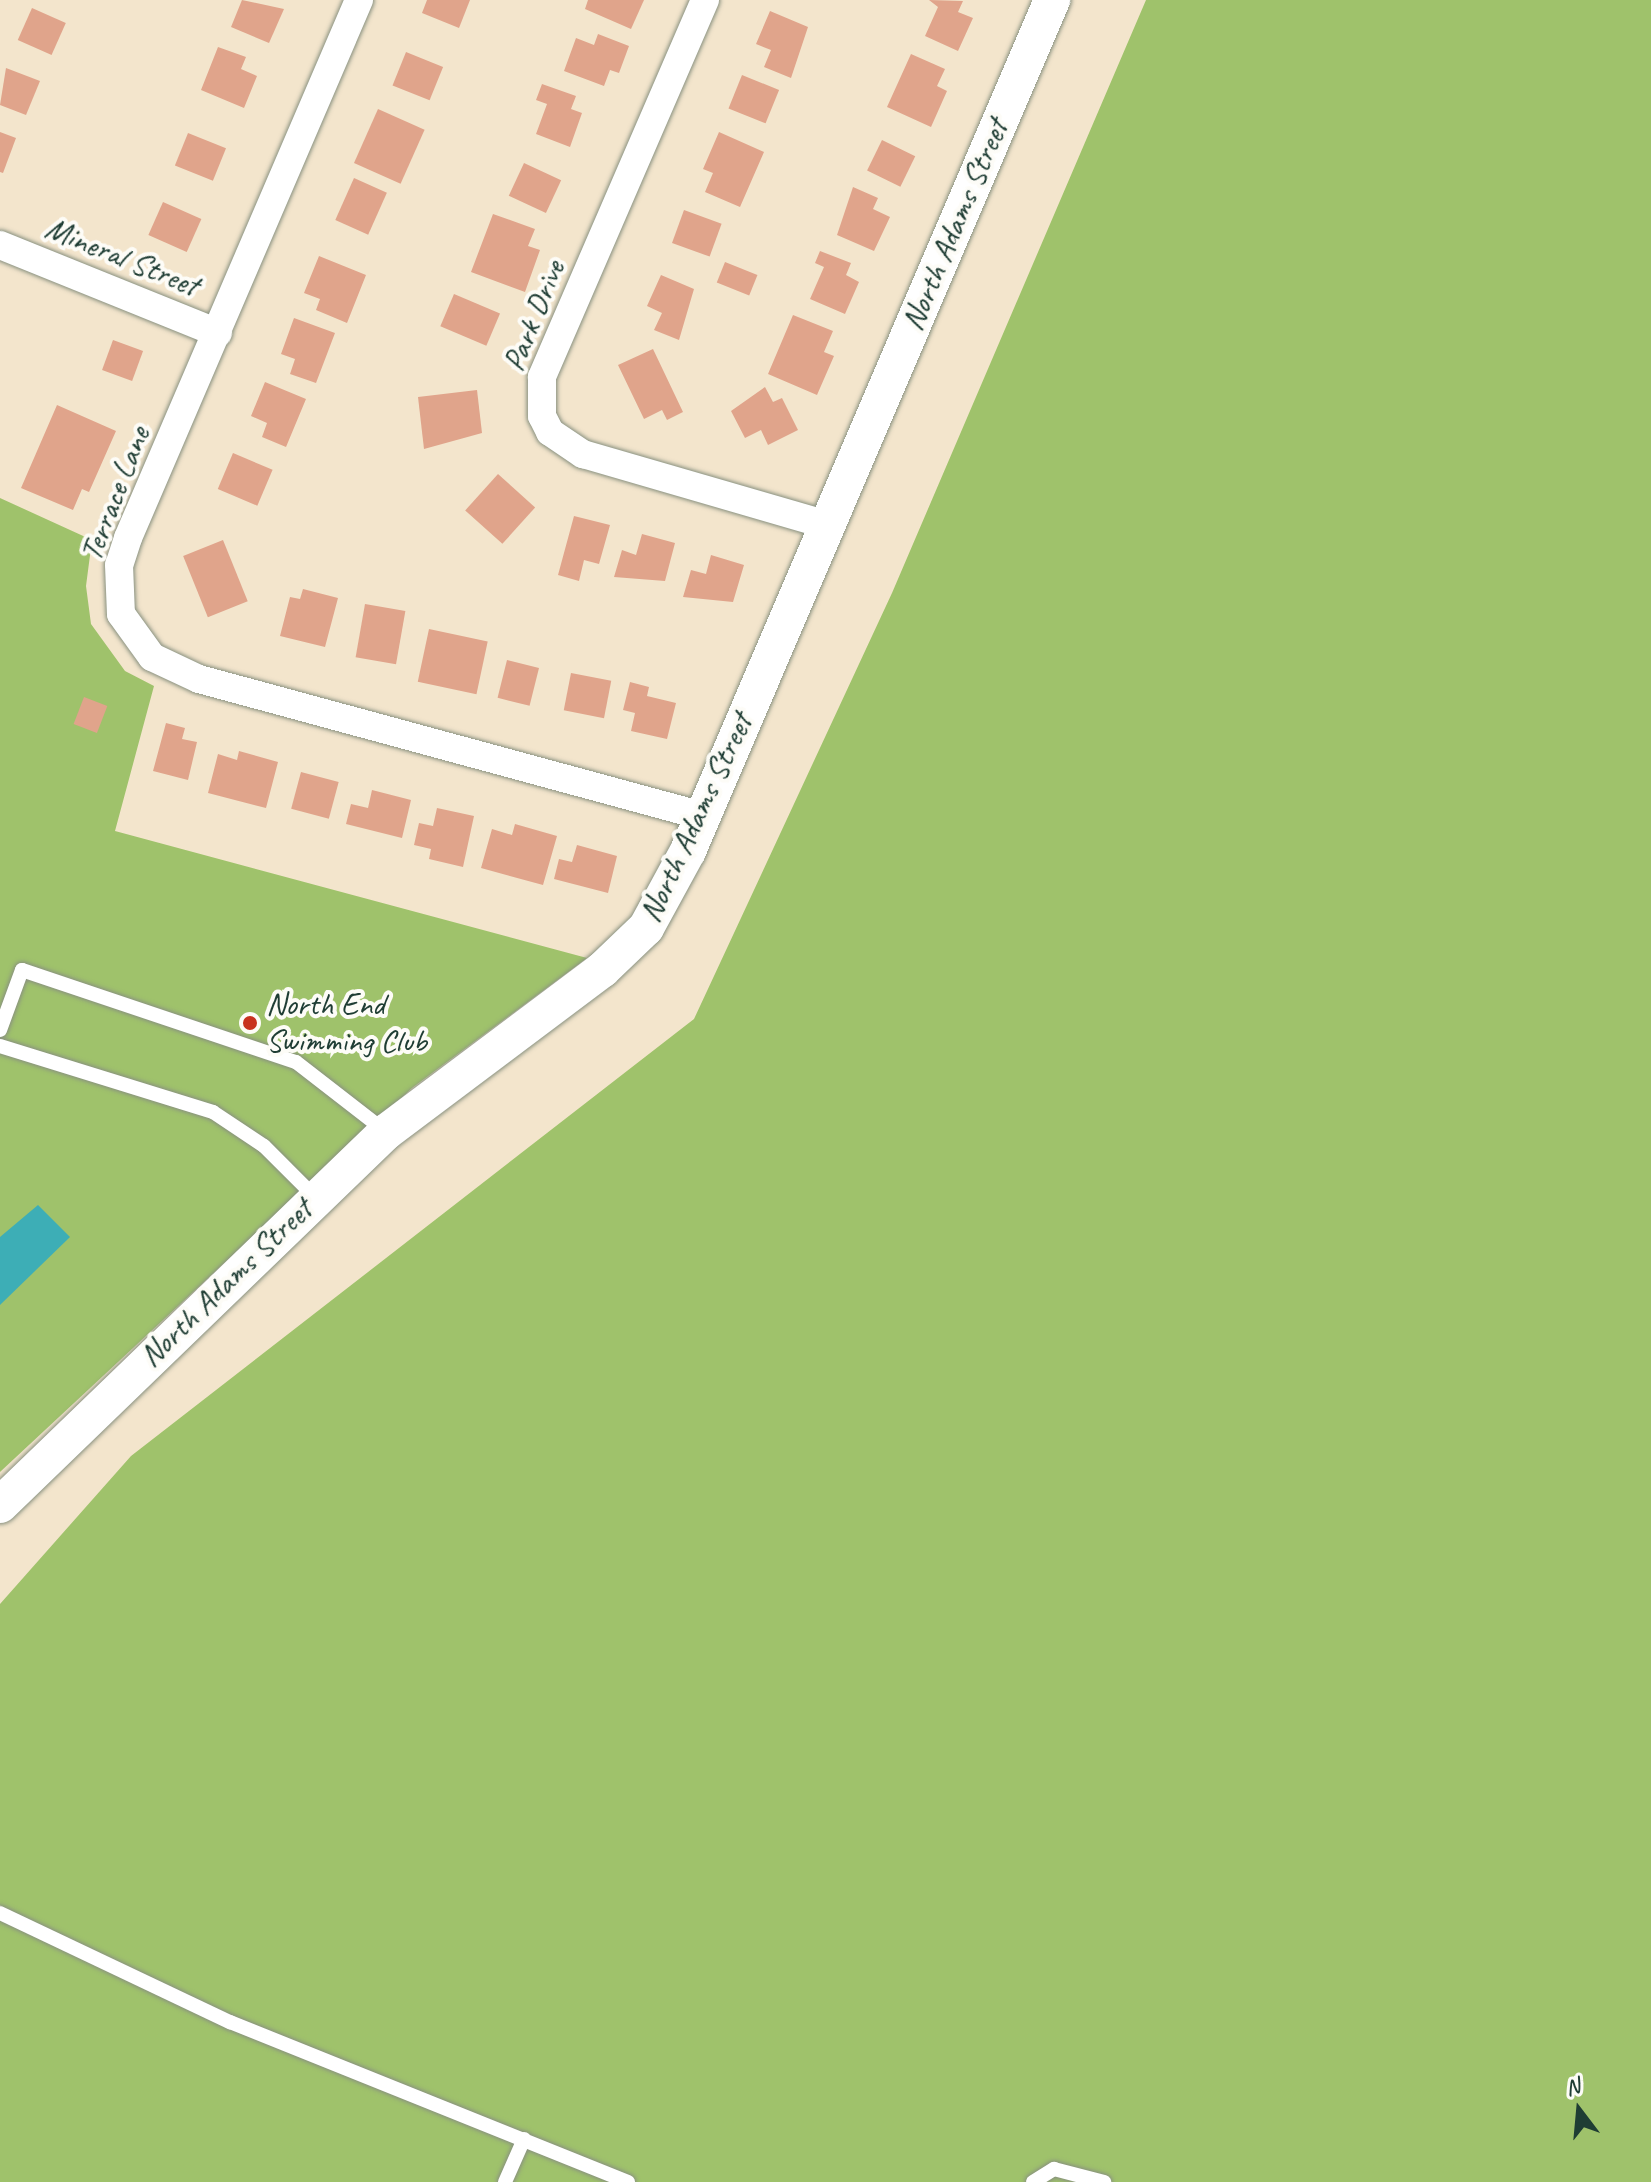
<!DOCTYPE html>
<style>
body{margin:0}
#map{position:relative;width:1651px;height:2182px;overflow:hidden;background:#f3e5cc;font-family:Caveat,sans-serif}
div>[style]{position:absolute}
.green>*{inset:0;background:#9fc26b}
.water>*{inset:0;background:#3daeb6}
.building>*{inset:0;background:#e0a48b;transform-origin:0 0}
.roads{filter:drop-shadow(0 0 2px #899180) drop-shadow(0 0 2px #899180)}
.service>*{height:14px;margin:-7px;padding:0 7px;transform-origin:7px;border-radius:7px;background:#fff}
.minor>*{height:28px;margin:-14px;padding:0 14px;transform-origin:14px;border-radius:14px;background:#fff}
.tertiary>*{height:36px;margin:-18px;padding:0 18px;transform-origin:18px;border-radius:18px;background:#fff}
.dots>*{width:22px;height:22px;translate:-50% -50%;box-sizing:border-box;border:4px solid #fdfcf7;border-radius:50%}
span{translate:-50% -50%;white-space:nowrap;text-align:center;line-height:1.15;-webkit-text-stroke:8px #fdfcf7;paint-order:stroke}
.street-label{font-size:32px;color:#1f3d34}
.poi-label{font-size:32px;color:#1f3d34}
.left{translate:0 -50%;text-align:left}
.north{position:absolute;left:1539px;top:2070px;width:80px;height:80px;-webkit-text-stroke:6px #fdfcf7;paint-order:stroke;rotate:344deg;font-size:22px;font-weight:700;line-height:32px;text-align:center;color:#1f3d34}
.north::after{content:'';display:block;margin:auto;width:28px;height:36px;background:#1f3d34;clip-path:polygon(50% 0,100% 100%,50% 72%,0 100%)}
</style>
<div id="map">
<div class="green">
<div style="clip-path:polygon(1146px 0,1651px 0,1651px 2182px,0 2182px,0 1604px,131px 1456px,694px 1019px,892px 593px)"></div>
<div style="clip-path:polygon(0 498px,92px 540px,86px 586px,91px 624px,125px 671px,154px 686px,115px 831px,587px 958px,412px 1088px,0 1472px)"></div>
</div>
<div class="water">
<div style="clip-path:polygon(38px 1205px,70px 1237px,0 1305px,0 1237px)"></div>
</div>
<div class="building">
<div style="clip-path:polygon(242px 0,284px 9px,269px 43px,231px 27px)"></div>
<div style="clip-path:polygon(427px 0,470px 0,459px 28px,422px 13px)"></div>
<div style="clip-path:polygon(588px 0,644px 0,631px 29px,585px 9px)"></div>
<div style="clip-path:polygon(929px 0,963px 1px,958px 12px,973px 18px,958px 51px,925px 36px,938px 7px)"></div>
<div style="left:32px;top:8px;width:37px;height:35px;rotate:24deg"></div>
<div style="clip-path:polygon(770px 11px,808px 27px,791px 78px,764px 67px,771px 50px,756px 44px)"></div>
<div style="clip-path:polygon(598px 34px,629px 46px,619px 73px,610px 70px,604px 86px,564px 71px,576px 38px,594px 45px)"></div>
<div style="clip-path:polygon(218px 47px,246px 57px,241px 69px,257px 76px,244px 108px,201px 90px)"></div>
<div style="left:406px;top:52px;width:40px;height:36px;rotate:22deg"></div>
<div style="clip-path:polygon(911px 54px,945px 69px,937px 86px,947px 91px,931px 127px,887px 107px)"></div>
<div style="clip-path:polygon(6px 68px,40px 81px,26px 115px,0 105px)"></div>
<div style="left:742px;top:75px;width:40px;height:36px;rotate:22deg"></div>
<div style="clip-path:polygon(542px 84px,576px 96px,571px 109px,582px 113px,570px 147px,536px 134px,547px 104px,536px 100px)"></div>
<div style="left:378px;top:109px;width:51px;height:59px;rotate:24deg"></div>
<div style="clip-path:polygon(0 132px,16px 138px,3px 173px,0 172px)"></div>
<div style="clip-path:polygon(719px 132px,764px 152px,740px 207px,705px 192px,713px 173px,703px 169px)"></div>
<div style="left:188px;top:133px;width:41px;height:35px;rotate:22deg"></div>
<div style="left:882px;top:140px;width:37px;height:34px;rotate:26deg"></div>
<div style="left:524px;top:163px;width:41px;height:36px;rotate:25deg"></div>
<div style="left:354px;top:178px;width:36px;height:46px;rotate:24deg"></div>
<div style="clip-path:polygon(853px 187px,878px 198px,873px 209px,890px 217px,874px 251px,837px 235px)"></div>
<div style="left:163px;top:202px;width:42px;height:36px;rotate:24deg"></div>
<div style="left:684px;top:210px;width:40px;height:35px;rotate:20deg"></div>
<div style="clip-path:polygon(493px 214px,535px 229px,528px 246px,540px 250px,525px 292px,471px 272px)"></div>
<div style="clip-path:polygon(820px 251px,851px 263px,846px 275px,859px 282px,845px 314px,810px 299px,824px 267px,815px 263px)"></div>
<div style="clip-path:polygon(319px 256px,366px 275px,347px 323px,316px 310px,320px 299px,304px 293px)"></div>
<div style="left:725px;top:262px;width:35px;height:22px;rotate:22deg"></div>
<div style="clip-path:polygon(661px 275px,694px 289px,679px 340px,654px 330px,662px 313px,647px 306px)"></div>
<div style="left:454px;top:294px;width:50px;height:35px;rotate:23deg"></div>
<div style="clip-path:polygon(793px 315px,833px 331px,824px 352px,834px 356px,817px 395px,768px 374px)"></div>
<div style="clip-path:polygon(294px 318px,335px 333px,316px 383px,290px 374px,295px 359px,281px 354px)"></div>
<div style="left:113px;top:340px;width:32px;height:32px;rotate:20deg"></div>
<div style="clip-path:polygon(653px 349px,683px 412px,667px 420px,662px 410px,644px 419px,618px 365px)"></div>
<div style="clip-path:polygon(265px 382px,306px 399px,286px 447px,262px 437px,267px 423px,251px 416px)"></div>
<div style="clip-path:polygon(765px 387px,773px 402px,782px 398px,798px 430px,768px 445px,761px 430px,745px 438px,731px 411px)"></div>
<div style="clip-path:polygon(477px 390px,482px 433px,424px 449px,418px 397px)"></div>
<div style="clip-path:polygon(57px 405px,116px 431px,89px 492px,82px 489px,73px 510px,21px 488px)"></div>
<div style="left:233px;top:453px;width:43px;height:39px;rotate:23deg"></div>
<div style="left:498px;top:474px;width:50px;height:49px;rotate:42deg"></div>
<div style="clip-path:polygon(574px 516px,610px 525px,599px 564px,584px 560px,579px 581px,558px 575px)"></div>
<div style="clip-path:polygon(642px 534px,675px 543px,665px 581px,614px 577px,622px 550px,636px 555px)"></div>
<div style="left:223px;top:540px;width:66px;height:43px;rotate:68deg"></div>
<div style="clip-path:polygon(711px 555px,744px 565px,733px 602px,683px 597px,691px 570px,706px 574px)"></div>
<div style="clip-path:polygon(303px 589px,338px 598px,325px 647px,280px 636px,290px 597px,300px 599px)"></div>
<div style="left:365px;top:604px;width:41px;height:54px;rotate:10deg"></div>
<div style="left:429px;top:629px;width:60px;height:54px;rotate:12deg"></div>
<div style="left:507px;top:660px;width:33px;height:39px;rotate:14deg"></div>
<div style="left:571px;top:673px;width:41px;height:38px;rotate:11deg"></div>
<div style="clip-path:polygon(630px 682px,649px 687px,647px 696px,676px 703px,667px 739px,631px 731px,635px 713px,623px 710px)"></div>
<div style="left:84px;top:697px;width:25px;height:29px;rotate:21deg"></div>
<div style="clip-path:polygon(166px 723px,185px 728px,182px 739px,197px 742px,188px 780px,153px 771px)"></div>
<div style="clip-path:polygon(239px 751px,278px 762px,266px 808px,208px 793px,218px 754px,237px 760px)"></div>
<div style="left:301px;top:772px;width:39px;height:38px;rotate:15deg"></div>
<div style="clip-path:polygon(372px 790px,411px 800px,402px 838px,346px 824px,351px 804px,368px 808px)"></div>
<div style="clip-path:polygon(437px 808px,474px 816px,463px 867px,429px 859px,431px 849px,414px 845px,419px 823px,433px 826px)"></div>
<div style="clip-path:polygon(515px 824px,557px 836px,543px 885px,481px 868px,492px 829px,512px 835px)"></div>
<div style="clip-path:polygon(577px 845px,617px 856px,608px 893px,554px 879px,559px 859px,572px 862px)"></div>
</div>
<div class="roads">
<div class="service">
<div style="left:0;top:1030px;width:64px;rotate:-69.9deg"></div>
<div style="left:22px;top:970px;width:289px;rotate:18.6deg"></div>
<div style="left:296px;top:1062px;width:113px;rotate:37.8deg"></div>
<div style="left:0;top:1046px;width:223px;rotate:17.2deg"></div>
<div style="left:213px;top:1112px;width:61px;rotate:33.7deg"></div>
<div style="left:264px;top:1146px;width:72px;rotate:45deg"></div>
<div style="left:0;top:1913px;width:255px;rotate:25.4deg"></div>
<div style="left:230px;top:2022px;width:429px;rotate:21.9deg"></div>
<div style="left:505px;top:2182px;width:47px;rotate:-66.2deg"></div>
<div style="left:1033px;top:2182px;width:25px;rotate:-32deg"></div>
<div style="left:1054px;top:2169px;width:52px;rotate:14.6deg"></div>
</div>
<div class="minor">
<div style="left:359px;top:0;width:585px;rotate:113.24deg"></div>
<div style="left:128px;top:538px;width:28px;rotate:108deg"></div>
<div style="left:119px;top:565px;width:49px;rotate:87.7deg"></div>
<div style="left:121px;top:614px;width:53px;rotate:54.2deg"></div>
<div style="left:152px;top:657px;width:52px;rotate:25.1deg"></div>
<div style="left:199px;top:679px;width:522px;rotate:15.21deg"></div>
<div style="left:705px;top:0;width:411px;rotate:113.4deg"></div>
<div style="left:542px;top:377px;width:39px;rotate:90deg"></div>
<div style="left:542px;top:416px;width:18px;rotate:63deg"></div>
<div style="left:550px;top:432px;width:40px;rotate:34deg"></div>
<div style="left:583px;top:454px;width:254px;rotate:16.2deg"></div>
<div style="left:0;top:245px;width:235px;rotate:22deg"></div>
</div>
<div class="tertiary">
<div style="left:0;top:1505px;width:537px;rotate:-44.02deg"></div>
<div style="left:386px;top:1132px;width:270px;rotate:-36.9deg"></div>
<div style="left:602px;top:970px;width:61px;rotate:-43.7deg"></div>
<div style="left:646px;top:928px;width:88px;rotate:-61.4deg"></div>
<div style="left:688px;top:851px;width:926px;rotate:-66.84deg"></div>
</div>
</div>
<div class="dots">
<div style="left:250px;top:1023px;background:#c8321e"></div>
</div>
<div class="street-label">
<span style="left:955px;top:225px;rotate:-67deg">North Adams Street</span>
<span style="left:122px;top:257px;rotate:22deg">Mineral Street</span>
<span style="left:534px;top:316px;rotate:-68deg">Park Drive</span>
<span style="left:115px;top:494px;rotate:-69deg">Terrace Lane</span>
<span style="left:696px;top:818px;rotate:-65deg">North Adams Street</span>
<span style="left:226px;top:1283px;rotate:-44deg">North Adams Street</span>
</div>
<div class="poi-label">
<span class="left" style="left:266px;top:1023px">North End<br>Swimming Club</span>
</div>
<div class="north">N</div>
</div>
